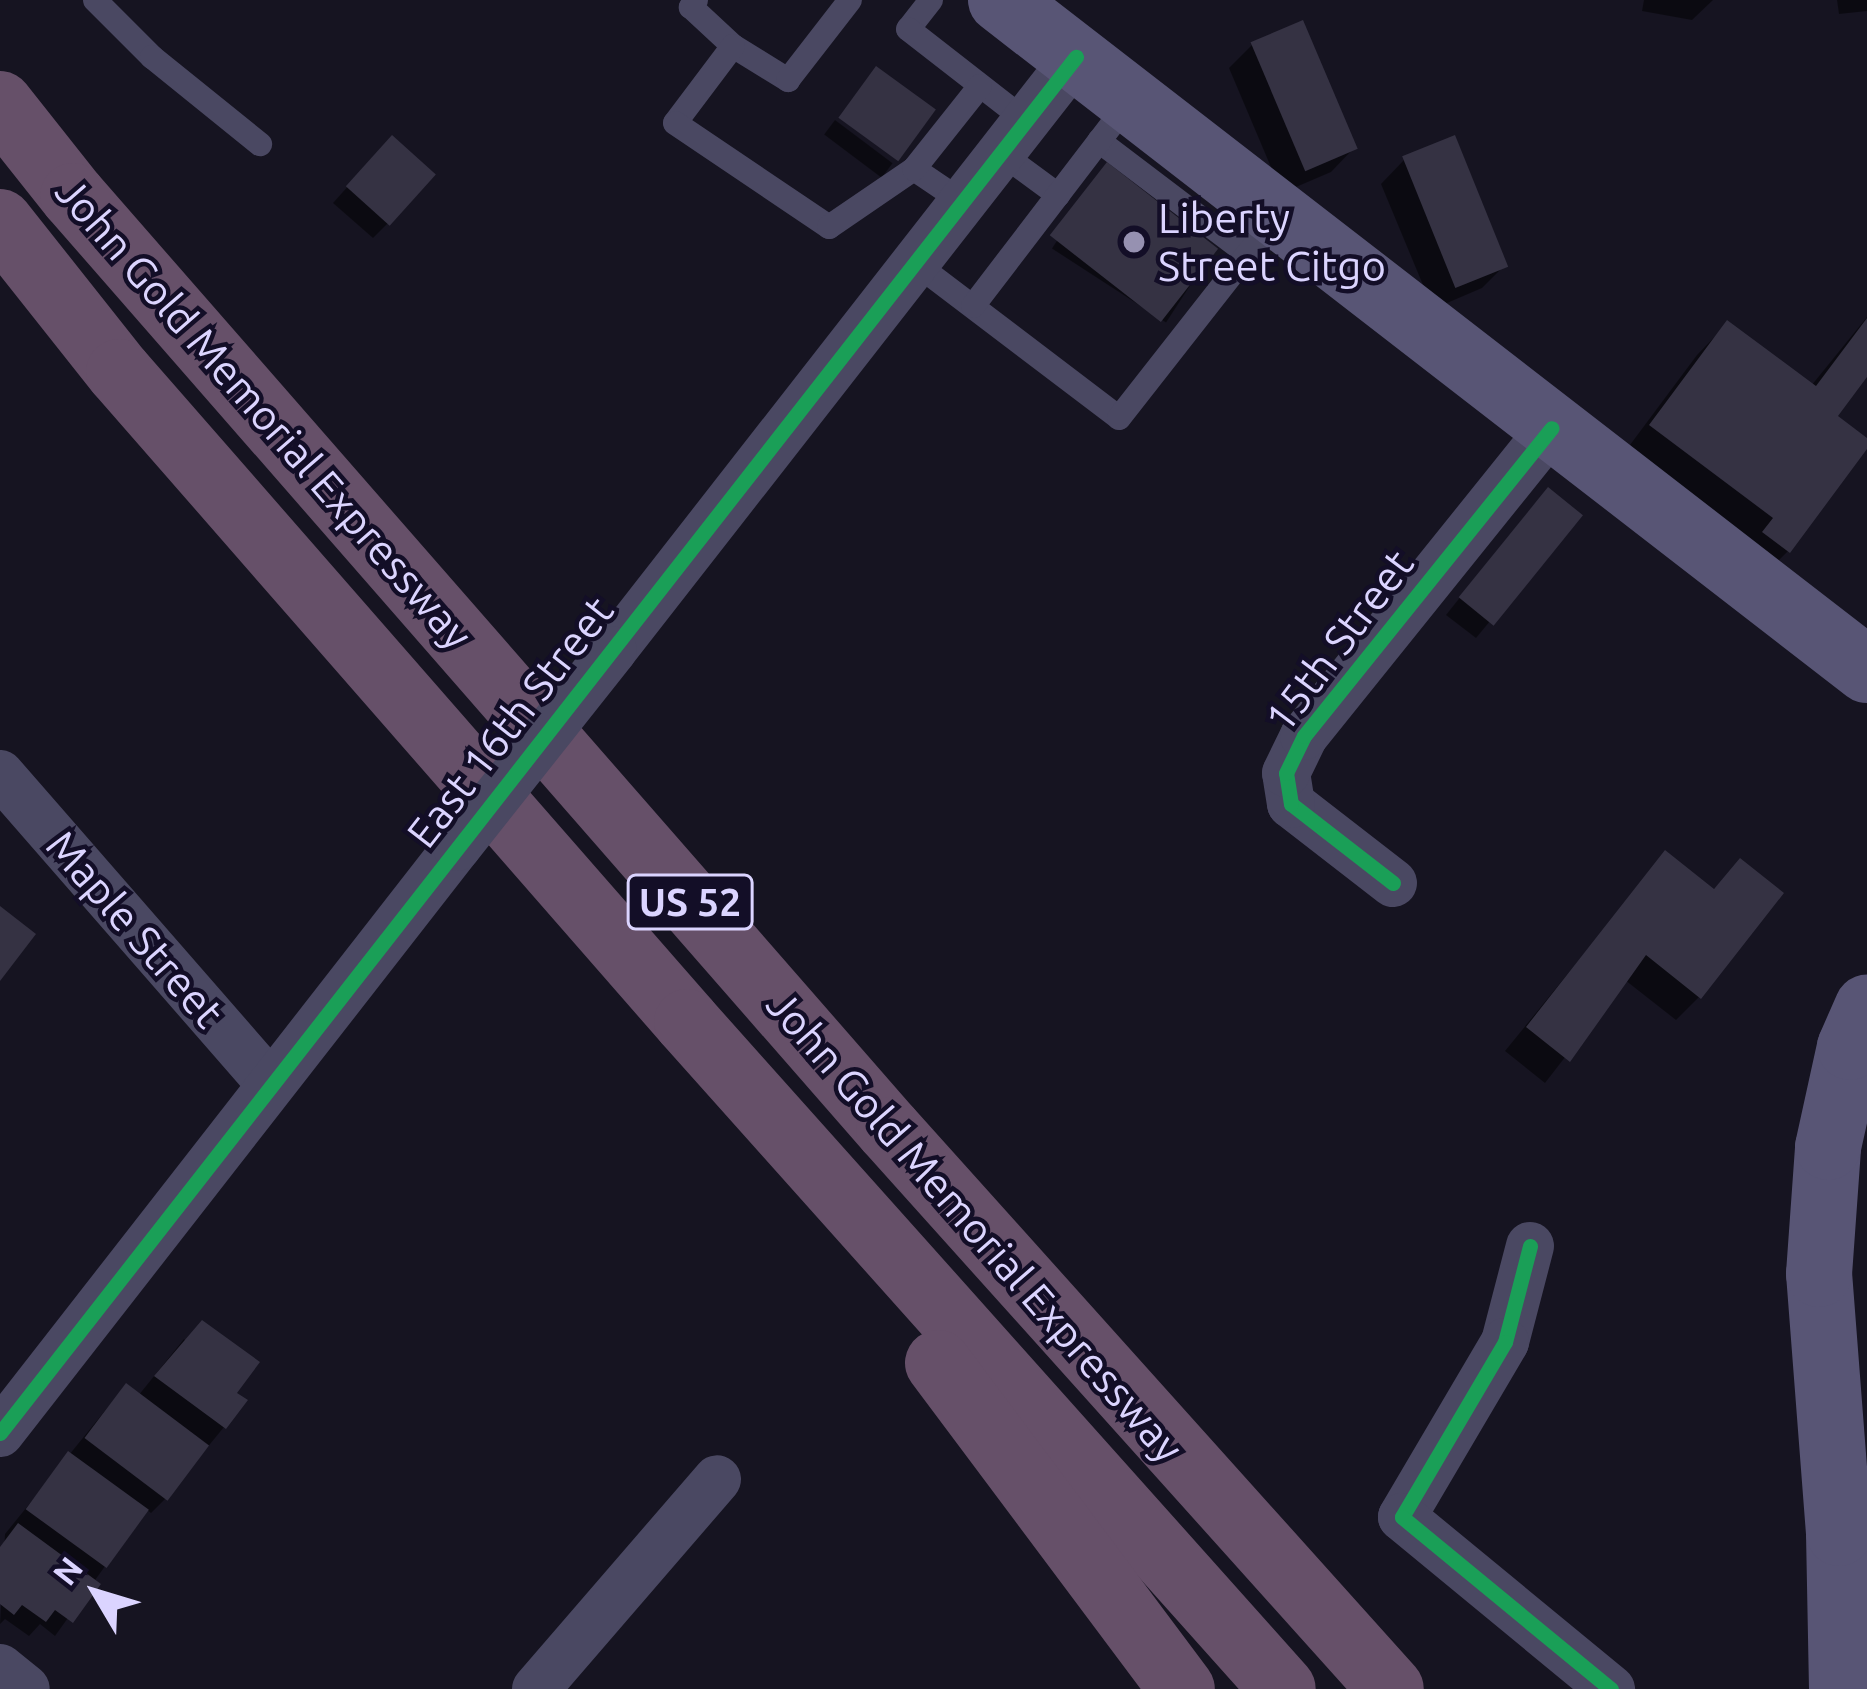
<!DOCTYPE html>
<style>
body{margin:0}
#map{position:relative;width:1867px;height:1689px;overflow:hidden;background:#161421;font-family:Ubuntu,sans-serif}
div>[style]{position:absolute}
.shadow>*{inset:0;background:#0007;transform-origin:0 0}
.building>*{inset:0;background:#353243;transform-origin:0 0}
.lane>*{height:24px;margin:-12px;padding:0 12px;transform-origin:12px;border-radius:12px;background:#4a4862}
.street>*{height:48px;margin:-24px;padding:0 24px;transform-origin:24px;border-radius:24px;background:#4a4862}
.secondary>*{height:66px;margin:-33px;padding:0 33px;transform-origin:33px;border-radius:33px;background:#585575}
.highway>*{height:66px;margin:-33px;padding:0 33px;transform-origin:33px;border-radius:33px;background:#665069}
.street-bridge>*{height:48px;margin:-24px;padding:0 24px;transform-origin:24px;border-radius:24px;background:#4a4862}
.cycleway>*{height:15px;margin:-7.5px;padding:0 7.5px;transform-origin:7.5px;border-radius:7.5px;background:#1a9f57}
.dots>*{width:33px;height:33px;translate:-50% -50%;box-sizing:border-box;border:6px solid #130e27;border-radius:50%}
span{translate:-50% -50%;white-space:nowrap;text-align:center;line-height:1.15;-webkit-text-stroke:9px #130e27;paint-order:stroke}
.shield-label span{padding:3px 9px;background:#130e27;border:3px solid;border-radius:9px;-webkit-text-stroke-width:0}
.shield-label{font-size:39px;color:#dbd4ff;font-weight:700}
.poi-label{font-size:42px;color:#dbd4ff}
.left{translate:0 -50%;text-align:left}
.street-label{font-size:42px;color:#dbd4ff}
.north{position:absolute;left:36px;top:1533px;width:120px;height:120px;-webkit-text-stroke:9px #130e27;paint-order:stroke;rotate:308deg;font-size:33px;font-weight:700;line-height:48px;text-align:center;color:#dbd4ff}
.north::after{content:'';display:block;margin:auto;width:42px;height:54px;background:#dbd4ff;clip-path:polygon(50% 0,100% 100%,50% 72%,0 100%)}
</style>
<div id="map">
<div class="shadow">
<div style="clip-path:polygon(1644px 0,1713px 0,1692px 20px,1642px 11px)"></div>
<div style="clip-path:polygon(1837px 0,1867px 0,1867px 11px,1839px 14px)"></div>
<div style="clip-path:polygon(1252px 45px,1354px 148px,1331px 172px,1282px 193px,1229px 68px)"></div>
<div style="left:835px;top:120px;width:72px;height:18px;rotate:37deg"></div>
<div style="clip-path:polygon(377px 154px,388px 223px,373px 238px,333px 203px)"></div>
<div style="clip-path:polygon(1404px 160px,1505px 265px,1482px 288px,1433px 309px,1381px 184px)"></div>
<div style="left:1101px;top:173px;width:136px;height:90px;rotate:33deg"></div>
<div style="clip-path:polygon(1867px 317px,1867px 372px,1834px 416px,1867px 444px,1788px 551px,1757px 582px,1621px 457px,1697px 355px,1727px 324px,1811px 386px)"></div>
<div style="clip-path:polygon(1533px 506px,1578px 515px,1476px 638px,1446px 615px)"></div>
<div style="clip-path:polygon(1665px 854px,1712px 891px,1740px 862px,1699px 997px,1676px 1020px,1625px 980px,1545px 1083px,1505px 1051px)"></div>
<div style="clip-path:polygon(184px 1339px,233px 1393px,224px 1427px,166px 1498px,151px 1513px,146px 1509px,55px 1636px,40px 1624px,29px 1636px,5px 1619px,0 1624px,5px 1534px,112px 1402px,127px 1387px,138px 1396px)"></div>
</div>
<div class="building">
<div style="left:1303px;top:20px;width:140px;height:57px;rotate:67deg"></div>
<div style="left:876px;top:66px;width:74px;height:64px;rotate:36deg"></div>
<div style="left:392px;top:135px;width:59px;height:69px;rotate:42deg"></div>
<div style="left:1455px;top:135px;width:142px;height:57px;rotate:68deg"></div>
<div style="left:1107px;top:162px;width:141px;height:93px;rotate:38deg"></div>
<div style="clip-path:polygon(1867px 318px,1867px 377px,1838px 416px,1867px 438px,1867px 449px,1790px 553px,1762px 532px,1773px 518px,1649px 425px,1727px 320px,1816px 386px)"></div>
<div style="left:1548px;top:487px;width:45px;height:142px;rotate:39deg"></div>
<div style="clip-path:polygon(1665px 850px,1714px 889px,1740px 858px,1784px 893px,1701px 999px,1646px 955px,1570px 1062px,1526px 1027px)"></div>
<div style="clip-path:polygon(0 906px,36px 934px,0 981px)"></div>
<div style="clip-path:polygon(202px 1320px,260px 1362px,237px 1393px,248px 1400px,226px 1429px,154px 1376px)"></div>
<div style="left:126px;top:1383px;width:104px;height:69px;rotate:37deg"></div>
<div style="left:68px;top:1451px;width:100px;height:72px;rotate:36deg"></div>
<div style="clip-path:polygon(18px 1523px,101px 1584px,73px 1623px,55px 1610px,46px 1622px,22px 1605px,14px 1615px,0 1604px,0 1547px)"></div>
</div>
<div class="lane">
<div style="left:95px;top:0;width:81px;rotate:45deg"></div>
<div style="left:152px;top:57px;width:139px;rotate:38.9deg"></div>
<div style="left:696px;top:0;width:9px;rotate:126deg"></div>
<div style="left:691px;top:7px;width:57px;rotate:42.9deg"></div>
<div style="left:733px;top:46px;width:65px;rotate:31.7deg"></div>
<div style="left:788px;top:80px;width:101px;rotate:-52.2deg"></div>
<div style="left:931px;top:0;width:37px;rotate:128deg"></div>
<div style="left:908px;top:29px;width:150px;rotate:37.9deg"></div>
<div style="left:733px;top:46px;width:96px;rotate:127deg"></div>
<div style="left:675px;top:123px;width:186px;rotate:34deg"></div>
<div style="left:829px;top:227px;width:103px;rotate:-34.3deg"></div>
<div style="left:914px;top:169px;width:59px;rotate:34deg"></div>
<div style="left:1099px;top:141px;width:187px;rotate:37.2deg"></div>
<div style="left:1001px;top:153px;width:71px;rotate:36.4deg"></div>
<div style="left:914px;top:169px;width:106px;rotate:-51.5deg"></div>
<div style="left:915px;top:263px;width:256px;rotate:37.2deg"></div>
<div style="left:1119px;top:418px;width:258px;rotate:-51.9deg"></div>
<div style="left:973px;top:306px;width:255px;rotate:-52.6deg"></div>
</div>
<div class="street">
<div style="left:613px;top:650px;width:752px;rotate:-52.02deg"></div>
<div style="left:0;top:774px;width:410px;rotate:48.9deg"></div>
<div style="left:1393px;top:883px;width:129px;rotate:-142.2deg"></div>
<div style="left:1291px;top:804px;width:31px;rotate:-99deg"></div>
<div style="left:1286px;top:773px;width:41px;rotate:-64.1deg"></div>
<div style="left:1304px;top:736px;width:395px;rotate:-51.2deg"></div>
<div style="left:1530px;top:1246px;width:99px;rotate:104.6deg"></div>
<div style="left:1505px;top:1342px;width:203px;rotate:120.5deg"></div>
<div style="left:1402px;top:1517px;width:271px;rotate:39.5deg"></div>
<div style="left:0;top:1433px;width:743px;rotate:-52.05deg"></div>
<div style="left:0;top:1668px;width:33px;rotate:39deg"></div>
<div style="left:536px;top:1689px;width:277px;rotate:-49.2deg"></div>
</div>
<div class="secondary">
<div style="left:1001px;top:0;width:1095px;rotate:37.73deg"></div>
<div style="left:1842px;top:1689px;width:156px;rotate:-91.1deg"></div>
<div style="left:1839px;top:1533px;width:260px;rotate:-94.4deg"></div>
<div style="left:1819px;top:1274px;width:127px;rotate:-85.9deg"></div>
<div style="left:1828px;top:1147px;width:102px;rotate:-77.6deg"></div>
<div style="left:1850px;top:1047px;width:43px;rotate:-66.4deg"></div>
</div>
<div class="highway">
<div style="left:0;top:104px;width:117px;rotate:51.6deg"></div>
<div style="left:73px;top:196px;width:1240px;rotate:48.86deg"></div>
<div style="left:889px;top:1130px;width:751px;rotate:48.08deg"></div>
<div style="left:0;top:222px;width:191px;rotate:51.6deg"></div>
<div style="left:119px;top:372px;width:863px;rotate:48.85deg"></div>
<div style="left:687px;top:1022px;width:894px;rotate:48.22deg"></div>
<div style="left:938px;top:1363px;width:407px;rotate:53.2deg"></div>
</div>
<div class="street-bridge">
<div style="left:457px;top:847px;width:251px;rotate:-51.6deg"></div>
</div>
<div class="cycleway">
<div style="left:1393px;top:883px;width:129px;rotate:-142.2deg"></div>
<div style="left:1291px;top:804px;width:31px;rotate:-99deg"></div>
<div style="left:1286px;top:773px;width:41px;rotate:-64.1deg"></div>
<div style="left:1304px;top:736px;width:395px;rotate:-51.2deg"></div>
<div style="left:1530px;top:1246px;width:99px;rotate:104.6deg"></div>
<div style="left:1505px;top:1342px;width:203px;rotate:120.5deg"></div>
<div style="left:1402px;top:1517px;width:271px;rotate:39.5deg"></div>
<div style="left:0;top:1433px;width:1747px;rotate:-51.98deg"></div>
</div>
<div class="dots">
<div style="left:1134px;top:242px;background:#9691b1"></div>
</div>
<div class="shield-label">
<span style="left:690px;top:902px">US 52</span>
</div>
<div class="poi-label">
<span class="left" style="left:1158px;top:242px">Liberty<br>Street Citgo</span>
</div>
<div class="street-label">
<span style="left:264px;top:413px;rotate:49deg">John Gold Memorial Expressway</span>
<span style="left:1339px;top:641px;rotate:-53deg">15th Street</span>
<span style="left:510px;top:722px;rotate:-52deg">East 16th Street</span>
<span style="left:135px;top:929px;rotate:49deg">Maple Street</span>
<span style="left:975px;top:1226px;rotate:49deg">John Gold Memorial Expressway</span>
</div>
<div class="north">N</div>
</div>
